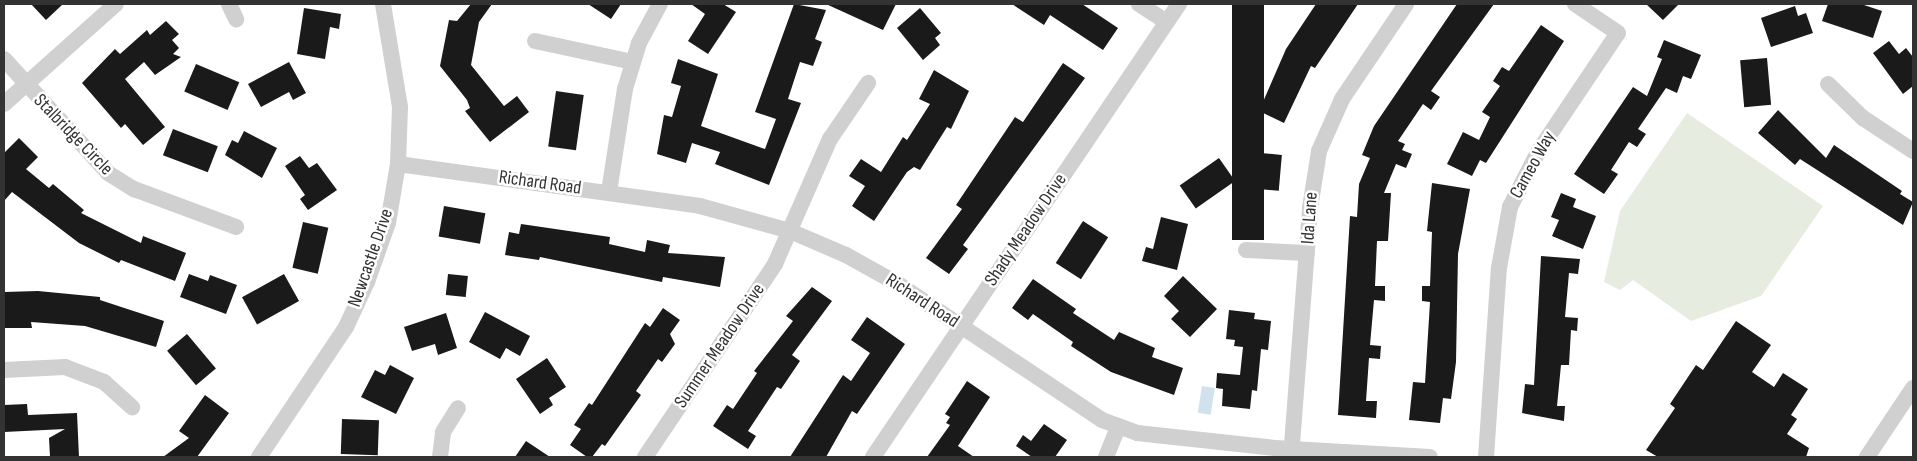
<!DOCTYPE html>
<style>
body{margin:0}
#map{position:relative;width:1917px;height:461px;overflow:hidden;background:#fff;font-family:"Sofia Sans Condensed",sans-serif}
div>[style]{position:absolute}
.green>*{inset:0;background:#e6ecdf}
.water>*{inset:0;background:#cfe2ee;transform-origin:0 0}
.building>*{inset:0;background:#1a1a1a;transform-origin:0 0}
.minor>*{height:16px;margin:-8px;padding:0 8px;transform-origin:8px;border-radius:8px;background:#d0d0d0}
span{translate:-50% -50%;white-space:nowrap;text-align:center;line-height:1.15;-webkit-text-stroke:5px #fff;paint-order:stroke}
.street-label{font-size:19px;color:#333}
.frame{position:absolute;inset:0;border:5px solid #333;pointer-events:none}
</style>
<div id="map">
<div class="green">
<div style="clip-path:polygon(1687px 113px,1823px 206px,1761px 296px,1691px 321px,1633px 280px,1620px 290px,1604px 282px,1620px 211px)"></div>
</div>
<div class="water">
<div style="left:1202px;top:386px;width:13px;height:27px;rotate:9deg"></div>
</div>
<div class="building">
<div style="clip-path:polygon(31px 4px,63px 4px,46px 20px)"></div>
<div style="clip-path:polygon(471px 4px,492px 4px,479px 22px,471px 65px,504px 106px,517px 96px,529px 112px,490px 142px,465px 111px,470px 108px,467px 100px,440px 66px,449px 20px,457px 21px)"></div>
<div style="clip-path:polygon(588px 4px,621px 4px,611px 19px)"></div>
<div style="clip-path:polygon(691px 4px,723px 4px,736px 12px,708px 54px,688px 41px,705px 14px)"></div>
<div style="clip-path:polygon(794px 4px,826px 10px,815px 39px,822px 42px,813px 66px,800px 62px,788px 99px,801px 103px,769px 185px,715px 164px,720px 152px,692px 143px,686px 163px,657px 154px,664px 115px,672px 117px,681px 86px,671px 83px,678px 59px,718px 74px,701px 126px,765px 149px,776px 119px,755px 112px)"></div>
<div style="clip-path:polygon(826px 4px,896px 4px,883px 30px)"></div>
<div style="clip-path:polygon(1012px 4px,1082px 4px,1118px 28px,1103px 50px,1050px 15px,1044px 25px)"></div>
<div style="left:1232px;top:4px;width:32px;height:236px"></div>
<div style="clip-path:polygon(1316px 4px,1358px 4px,1315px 68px,1311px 66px,1284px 123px,1259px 111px,1286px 49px)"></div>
<div style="clip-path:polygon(1457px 4px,1494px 4px,1431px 91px,1440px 97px,1431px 110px,1423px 104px,1398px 141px,1405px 144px,1402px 150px,1412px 154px,1406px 168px,1396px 164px,1384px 193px,1391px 193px,1388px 241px,1377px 241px,1375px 286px,1385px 286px,1385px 301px,1374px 300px,1370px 345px,1381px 346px,1380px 359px,1369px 358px,1366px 401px,1377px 401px,1376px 418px,1338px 415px,1350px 216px,1357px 217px,1359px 184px,1370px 158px,1362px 155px,1374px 126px)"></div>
<div style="clip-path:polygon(1646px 4px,1679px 4px,1663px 20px)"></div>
<div style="clip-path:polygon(1828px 4px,1861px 4px,1882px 11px,1873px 38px,1822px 21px)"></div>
<div style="clip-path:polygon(1795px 6px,1798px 16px,1806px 13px,1813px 33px,1771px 47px,1761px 18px)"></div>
<div style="clip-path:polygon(304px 8px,341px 14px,339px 29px,330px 27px,325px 59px,297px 54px)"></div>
<div style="clip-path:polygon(920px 8px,941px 33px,935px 38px,940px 45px,923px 60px,897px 28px)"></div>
<div style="clip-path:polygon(166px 21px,179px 34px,172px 40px,179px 48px,173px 54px,181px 57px,155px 75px,144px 62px,125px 79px,165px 127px,143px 145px,125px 124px,121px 128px,82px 83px,115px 49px,120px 54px,147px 30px,150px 35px)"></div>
<div style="clip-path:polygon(1541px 25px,1564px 41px,1486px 163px,1480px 160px,1472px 176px,1447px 164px,1463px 132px,1479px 140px,1490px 117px,1482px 112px,1500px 86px,1493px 81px,1502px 67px,1509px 71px)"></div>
<div style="clip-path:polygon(1664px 40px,1701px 55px,1691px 79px,1683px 76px,1677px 93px,1666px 88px,1638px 129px,1646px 134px,1637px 147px,1629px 142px,1611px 170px,1618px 174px,1604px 194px,1574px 174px,1633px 87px,1647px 96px,1662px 59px,1657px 57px)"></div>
<div style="clip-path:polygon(1889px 41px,1899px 54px,1906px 48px,1913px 57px,1913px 86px,1903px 94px,1873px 53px)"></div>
<div style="left:1767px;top:58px;width:47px;height:27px;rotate:85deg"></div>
<div style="clip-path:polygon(289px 62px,306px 93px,293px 100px,289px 92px,261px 107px,248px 84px)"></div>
<div style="clip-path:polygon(1063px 63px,1085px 78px,963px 245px,968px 249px,949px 274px,926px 258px,962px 209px,956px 205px,1015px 117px,1023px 122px)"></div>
<div style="left:196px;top:64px;width:47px;height:30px;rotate:23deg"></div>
<div style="clip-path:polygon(934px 70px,969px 91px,951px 129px,947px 127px,920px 170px,914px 167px,907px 172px,874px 221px,852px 206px,865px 186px,849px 176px,861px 159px,881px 172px,903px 137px,907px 140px,930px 104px,919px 99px)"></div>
<div style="left:556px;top:91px;width:28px;height:56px;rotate:8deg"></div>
<div style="clip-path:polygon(1778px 110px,1826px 158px,1834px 145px,1902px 191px,1900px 194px,1913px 202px,1903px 225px,1800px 159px,1795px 165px,1758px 133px)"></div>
<div style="left:173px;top:129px;width:48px;height:28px;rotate:21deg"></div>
<div style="clip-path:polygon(244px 131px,277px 148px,262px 178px,225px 155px,232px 140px,238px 143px)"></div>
<div style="clip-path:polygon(19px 138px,38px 157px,26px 169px,49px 188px,53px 184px,84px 210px,81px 213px,141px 243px,143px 236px,186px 253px,175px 281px,121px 260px,119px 263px,79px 243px,12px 192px,4px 201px,4px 153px)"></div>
<div style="left:1249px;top:152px;width:33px;height:36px;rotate:5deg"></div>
<div style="clip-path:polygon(300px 156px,309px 168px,317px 163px,337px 190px,308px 210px,300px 199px,305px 195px,285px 166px)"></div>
<div style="left:1219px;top:158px;width:28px;height:48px;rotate:55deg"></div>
<div style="clip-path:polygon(1432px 183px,1470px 189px,1458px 254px,1456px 362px,1451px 399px,1443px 398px,1440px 423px,1409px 420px,1413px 382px,1425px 383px,1430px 302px,1422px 301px,1422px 286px,1430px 286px,1432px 232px,1427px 231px)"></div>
<div style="clip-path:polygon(1561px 193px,1576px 199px,1573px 207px,1596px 216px,1583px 249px,1552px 236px,1559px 220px,1551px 217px)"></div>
<div style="left:444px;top:206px;width:42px;height:31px;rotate:10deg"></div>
<div style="clip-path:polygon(1161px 217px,1188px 224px,1177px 270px,1142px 261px,1146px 247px,1153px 249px)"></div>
<div style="left:1083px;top:221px;width:30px;height:50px;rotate:33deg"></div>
<div style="left:303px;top:222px;width:26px;height:47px;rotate:13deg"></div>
<div style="clip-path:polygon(521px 224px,610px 237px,609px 244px,645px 252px,647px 240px,670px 245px,668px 253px,725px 257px,720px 287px,663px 277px,662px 282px,540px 257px,539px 260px,505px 255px,509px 232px,519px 234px)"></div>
<div style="clip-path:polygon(1541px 256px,1580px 259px,1578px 274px,1569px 273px,1565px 317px,1578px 318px,1577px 331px,1571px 330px,1569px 365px,1561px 365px,1557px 406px,1565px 406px,1564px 421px,1522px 413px,1525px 384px,1534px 385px)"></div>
<div style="clip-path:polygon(189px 274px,208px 281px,210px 275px,237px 285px,226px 314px,180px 297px)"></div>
<div style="left:284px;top:274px;width:31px;height:48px;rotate:61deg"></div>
<div style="left:448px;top:274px;width:20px;height:21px;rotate:6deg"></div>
<div style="clip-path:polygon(1183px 276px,1217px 309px,1190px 337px,1171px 319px,1179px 311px,1164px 296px)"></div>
<div style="clip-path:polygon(1033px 279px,1076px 309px,1073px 313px,1114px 340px,1119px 332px,1155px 348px,1152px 357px,1183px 368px,1174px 395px,1111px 372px,1071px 346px,1073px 342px,1033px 314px,1028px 320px,1012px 308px)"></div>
<div style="clip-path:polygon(812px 287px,832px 301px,792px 355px,800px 361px,781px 389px,777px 387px,748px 431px,756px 436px,748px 449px,713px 426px,727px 405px,733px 409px,757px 373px,754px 371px,793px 321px,786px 316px)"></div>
<div style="clip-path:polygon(38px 291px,100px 297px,100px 300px,164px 321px,156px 347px,85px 326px,31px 322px,32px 328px,4px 328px,4px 292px)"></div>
<div style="clip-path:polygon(663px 308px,680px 320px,670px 334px,675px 344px,662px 362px,658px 359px,636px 391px,641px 395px,605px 446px,602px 444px,592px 457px,587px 457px,570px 445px,581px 429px,574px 425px,589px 403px,592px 405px,645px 323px,650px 327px)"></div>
<div style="clip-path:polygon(1229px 310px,1255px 313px,1254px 319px,1271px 321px,1268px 350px,1261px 349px,1257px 391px,1252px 390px,1250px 409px,1222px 406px,1223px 389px,1216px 388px,1217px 373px,1240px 375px,1243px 347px,1234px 346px,1235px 340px,1226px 339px)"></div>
<div style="clip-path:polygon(485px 312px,530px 336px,520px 356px,506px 348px,500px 359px,469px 342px)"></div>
<div style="clip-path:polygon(446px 313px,457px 348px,438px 355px,435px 344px,412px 351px,404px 327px)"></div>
<div style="clip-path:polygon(867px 317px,905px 344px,857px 414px,852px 411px,826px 457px,790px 457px,843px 375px,851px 381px,870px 353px,851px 340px)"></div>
<div style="clip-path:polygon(1736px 321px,1771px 345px,1752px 372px,1774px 387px,1783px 373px,1808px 389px,1791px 415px,1797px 419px,1787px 434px,1809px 448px,1806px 457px,1658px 457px,1646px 450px,1675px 408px,1670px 404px,1696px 365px,1703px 370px)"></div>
<div style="left:187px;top:334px;width:45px;height:26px;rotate:50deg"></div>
<div style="clip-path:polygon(547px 358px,566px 387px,549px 398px,553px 405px,540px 414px,516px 379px)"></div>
<div style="clip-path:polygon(390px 365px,414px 378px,396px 414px,361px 397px,375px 370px,385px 375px)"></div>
<div style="clip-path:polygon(967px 381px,990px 397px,958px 446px,974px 457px,927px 457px,950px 425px,946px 423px,950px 417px,945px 414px)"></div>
<div style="clip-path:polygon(205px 395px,229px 413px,197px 457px,163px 457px,189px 438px,179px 431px)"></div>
<div style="clip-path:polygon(27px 404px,28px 415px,77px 413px,79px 457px,50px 457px,49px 438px,65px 429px,4px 432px,4px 405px)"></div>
<div style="left:342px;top:419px;width:37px;height:35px;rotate:2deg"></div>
<div style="clip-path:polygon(1044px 424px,1067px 440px,1055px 457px,1032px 457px,1016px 446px,1023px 435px,1031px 441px)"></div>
<div style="clip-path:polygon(526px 441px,550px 457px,515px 457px)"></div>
</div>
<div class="minor">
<div style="left:229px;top:4px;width:17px;rotate:65deg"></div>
<div style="left:1139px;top:4px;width:33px;rotate:33deg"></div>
<div style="left:535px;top:41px;width:100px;rotate:12.1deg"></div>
<div style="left:4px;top:59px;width:154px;rotate:47.6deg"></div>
<div style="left:108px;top:173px;width:31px;rotate:32deg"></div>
<div style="left:134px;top:189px;width:109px;rotate:20.4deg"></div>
<div style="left:1828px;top:84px;width:49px;rotate:44.2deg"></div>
<div style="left:1863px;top:118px;width:60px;rotate:33.4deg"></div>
<div style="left:4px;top:104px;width:150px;rotate:-41.8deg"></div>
<div style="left:398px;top:164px;width:305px;rotate:7.9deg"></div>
<div style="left:700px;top:206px;width:93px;rotate:15.5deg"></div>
<div style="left:790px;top:231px;width:61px;rotate:23.2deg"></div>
<div style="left:846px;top:255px;width:60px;rotate:29.1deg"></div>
<div style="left:898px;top:284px;width:245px;rotate:33.7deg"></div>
<div style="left:1102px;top:420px;width:37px;rotate:20deg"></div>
<div style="left:1137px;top:433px;width:139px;rotate:6.2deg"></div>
<div style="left:1275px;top:448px;width:155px;rotate:3.3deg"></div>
<div style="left:609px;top:192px;width:104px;rotate:-81.2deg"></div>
<div style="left:625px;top:89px;width:48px;rotate:-73.1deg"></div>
<div style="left:639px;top:43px;width:44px;rotate:-61.7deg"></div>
<div style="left:1246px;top:250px;width:61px;rotate:2.8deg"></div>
<div style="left:4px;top:370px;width:61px;rotate:-2.8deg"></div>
<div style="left:65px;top:367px;width:42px;rotate:21deg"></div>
<div style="left:104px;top:382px;width:38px;rotate:42deg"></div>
<div style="left:259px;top:457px;width:156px;rotate:-56.2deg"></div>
<div style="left:346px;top:327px;width:50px;rotate:-65deg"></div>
<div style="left:367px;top:282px;width:63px;rotate:-70.4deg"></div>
<div style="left:388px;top:223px;width:60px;rotate:-80.4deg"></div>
<div style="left:398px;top:164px;width:57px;rotate:-88deg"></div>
<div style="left:400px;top:107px;width:104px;rotate:-99.4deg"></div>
<div style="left:440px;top:457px;width:25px;rotate:-83deg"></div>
<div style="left:443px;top:432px;width:28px;rotate:-58deg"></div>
<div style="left:645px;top:457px;width:233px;rotate:-56deg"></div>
<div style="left:775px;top:264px;width:137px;rotate:-66.3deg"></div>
<div style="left:830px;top:139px;width:68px;rotate:-55.8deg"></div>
<div style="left:873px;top:457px;width:547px;rotate:-55.96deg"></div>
<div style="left:1106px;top:457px;width:32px;rotate:-68deg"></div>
<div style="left:1291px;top:457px;width:250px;rotate:-85.6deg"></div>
<div style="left:1310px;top:208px;width:58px;rotate:-81deg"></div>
<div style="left:1319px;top:151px;width:57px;rotate:-66.1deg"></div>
<div style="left:1342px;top:99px;width:115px;rotate:-56deg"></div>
<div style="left:1486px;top:457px;width:189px;rotate:-86.1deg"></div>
<div style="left:1499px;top:268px;width:62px;rotate:-79.8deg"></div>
<div style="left:1510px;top:207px;width:62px;rotate:-63deg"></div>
<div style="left:1538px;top:152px;width:143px;rotate:-56.1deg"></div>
<div style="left:1618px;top:33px;width:52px;rotate:-146deg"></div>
<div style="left:1867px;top:457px;width:83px;rotate:-56.3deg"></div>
</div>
<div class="street-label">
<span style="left:73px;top:135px;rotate:46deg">Stalbridge Circle</span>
<span style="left:1533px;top:165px;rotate:-61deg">Cameo Way</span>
<span style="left:540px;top:183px;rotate:8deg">Richard Road</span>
<span style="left:1310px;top:218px;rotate:-86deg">Ida Lane</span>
<span style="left:1026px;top:230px;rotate:-56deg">Shady Meadow Drive</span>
<span style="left:371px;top:258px;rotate:-71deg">Newcastle Drive</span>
<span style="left:922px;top:301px;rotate:33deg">Richard Road</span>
<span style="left:720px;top:346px;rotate:-56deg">Summer Meadow Drive</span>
</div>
<div class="frame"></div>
</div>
